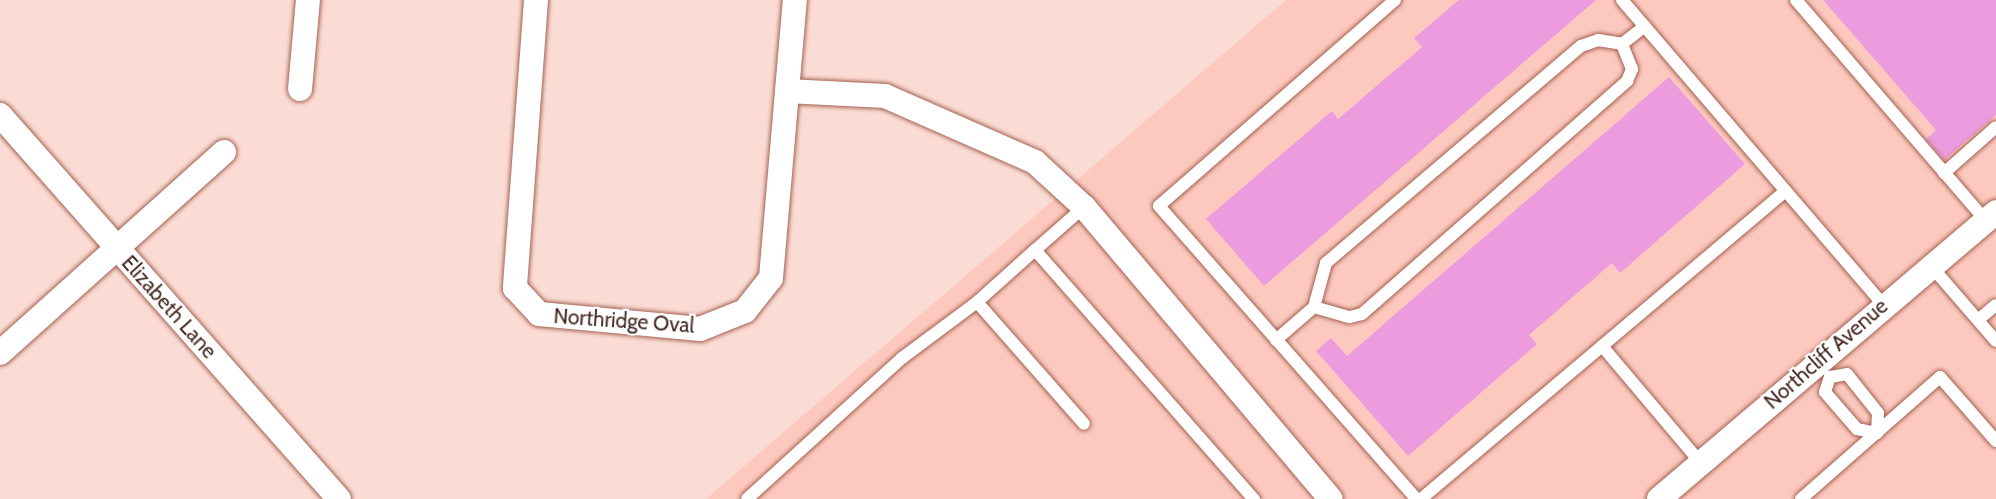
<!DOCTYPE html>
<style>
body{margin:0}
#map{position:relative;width:1996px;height:499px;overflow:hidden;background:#fbdcd4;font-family:Cabin,sans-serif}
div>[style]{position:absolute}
.built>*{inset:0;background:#fdc9be}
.building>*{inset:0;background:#ec9cde}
.roads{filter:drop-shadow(0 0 2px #a46152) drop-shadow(0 0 2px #a46152)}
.lane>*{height:12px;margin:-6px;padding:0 6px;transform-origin:6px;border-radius:6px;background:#fff}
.street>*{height:24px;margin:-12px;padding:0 12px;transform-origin:12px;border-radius:12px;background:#fff}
span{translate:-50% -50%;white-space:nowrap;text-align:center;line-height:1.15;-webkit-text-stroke:4.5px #fff;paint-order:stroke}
.street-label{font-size:21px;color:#462923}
</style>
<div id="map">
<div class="built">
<div style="clip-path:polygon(1286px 0,1996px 0,1996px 499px,706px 499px)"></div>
</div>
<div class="building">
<div style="clip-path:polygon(1459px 0,1596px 0,1264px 286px,1206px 219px,1332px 111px,1338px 119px,1422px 47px,1414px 38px)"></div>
<div style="clip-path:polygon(1823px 0,1996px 0,1996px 115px,1944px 160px,1926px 139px,1936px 130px)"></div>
<div style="clip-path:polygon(1669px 77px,1745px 164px,1620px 273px,1612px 263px,1529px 335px,1537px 344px,1408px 456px,1316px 351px,1331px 338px,1347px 356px)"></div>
</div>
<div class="roads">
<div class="lane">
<div style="left:1395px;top:0;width:313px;rotate:138.9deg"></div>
<div style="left:1159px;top:206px;width:390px;rotate:48.7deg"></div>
<div style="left:1622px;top:0;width:401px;rotate:49.4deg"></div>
<div style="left:1796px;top:0;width:291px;rotate:49.3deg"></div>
<div style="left:1944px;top:173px;width:69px;rotate:-41.5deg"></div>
<div style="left:1084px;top:207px;width:65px;rotate:138.7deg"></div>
<div style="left:1035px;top:250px;width:332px;rotate:48.7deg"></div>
<div style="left:1035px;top:250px;width:78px;rotate:138.1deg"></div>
<div style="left:977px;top:302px;width:162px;rotate:48.7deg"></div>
<div style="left:1931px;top:266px;width:99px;rotate:49.1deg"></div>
<div style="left:1314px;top:307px;width:37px;rotate:16deg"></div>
<div style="left:1350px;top:317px;width:12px;rotate:-14deg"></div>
<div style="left:1362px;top:314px;width:353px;rotate:-41.3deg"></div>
<div style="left:1627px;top:81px;width:13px;rotate:-67deg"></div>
<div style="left:1632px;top:69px;width:27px;rotate:-112deg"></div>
<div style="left:1978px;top:320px;width:23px;rotate:-40deg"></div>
<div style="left:1276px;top:340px;width:50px;rotate:-41deg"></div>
<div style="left:1314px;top:307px;width:46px;rotate:-74.7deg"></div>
<div style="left:1326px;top:263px;width:335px;rotate:-40.4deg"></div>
<div style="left:1581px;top:46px;width:18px;rotate:-19deg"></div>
<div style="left:1598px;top:40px;width:24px;rotate:9deg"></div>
<div style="left:1622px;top:44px;width:29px;rotate:-38deg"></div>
<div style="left:1602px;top:346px;width:153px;rotate:49.8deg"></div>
<div style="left:1847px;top:374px;width:50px;rotate:51.5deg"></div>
<div style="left:1878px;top:413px;width:20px;rotate:93deg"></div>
<div style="left:1877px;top:433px;width:20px;rotate:-169deg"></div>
<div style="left:1857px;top:429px;width:49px;rotate:-130.9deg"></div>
<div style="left:1825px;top:392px;width:16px;rotate:-72deg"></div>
<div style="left:1830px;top:377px;width:17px;rotate:-10deg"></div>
<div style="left:747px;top:499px;width:210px;rotate:-42.3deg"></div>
<div style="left:902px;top:358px;width:94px;rotate:-36.7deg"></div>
<div style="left:1421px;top:499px;width:477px;rotate:-40.2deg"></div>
<div style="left:1801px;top:499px;width:185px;rotate:-41.3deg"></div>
<div style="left:1940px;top:377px;width:85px;rotate:48.8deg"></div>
</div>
<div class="street">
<div style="left:536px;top:0;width:289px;rotate:94.2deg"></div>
<div style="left:515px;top:288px;width:35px;rotate:47deg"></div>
<div style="left:539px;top:314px;width:162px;rotate:5.3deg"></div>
<div style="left:700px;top:329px;width:48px;rotate:-21.8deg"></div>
<div style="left:745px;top:311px;width:42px;rotate:-51.8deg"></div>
<div style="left:771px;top:278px;width:279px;rotate:-85.1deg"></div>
<div style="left:300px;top:89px;width:89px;rotate:-84.9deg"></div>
<div style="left:787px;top:91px;width:98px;rotate:2.9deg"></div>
<div style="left:885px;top:96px;width:164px;rotate:23.7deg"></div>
<div style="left:1035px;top:162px;width:67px;rotate:42.6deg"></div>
<div style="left:1084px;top:207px;width:382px;rotate:49.8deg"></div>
<div style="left:0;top:115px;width:512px;rotate:48.56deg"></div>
<div style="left:0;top:353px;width:301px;rotate:-41.9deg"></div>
<div style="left:1659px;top:499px;width:443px;rotate:-40.4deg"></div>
</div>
</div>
<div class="street-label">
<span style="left:169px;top:307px;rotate:48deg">Elizabeth Lane</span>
<span style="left:624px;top:321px;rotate:4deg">Northridge Oval</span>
<span style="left:1826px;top:354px;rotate:-41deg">Northcliff Avenue</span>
</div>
</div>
